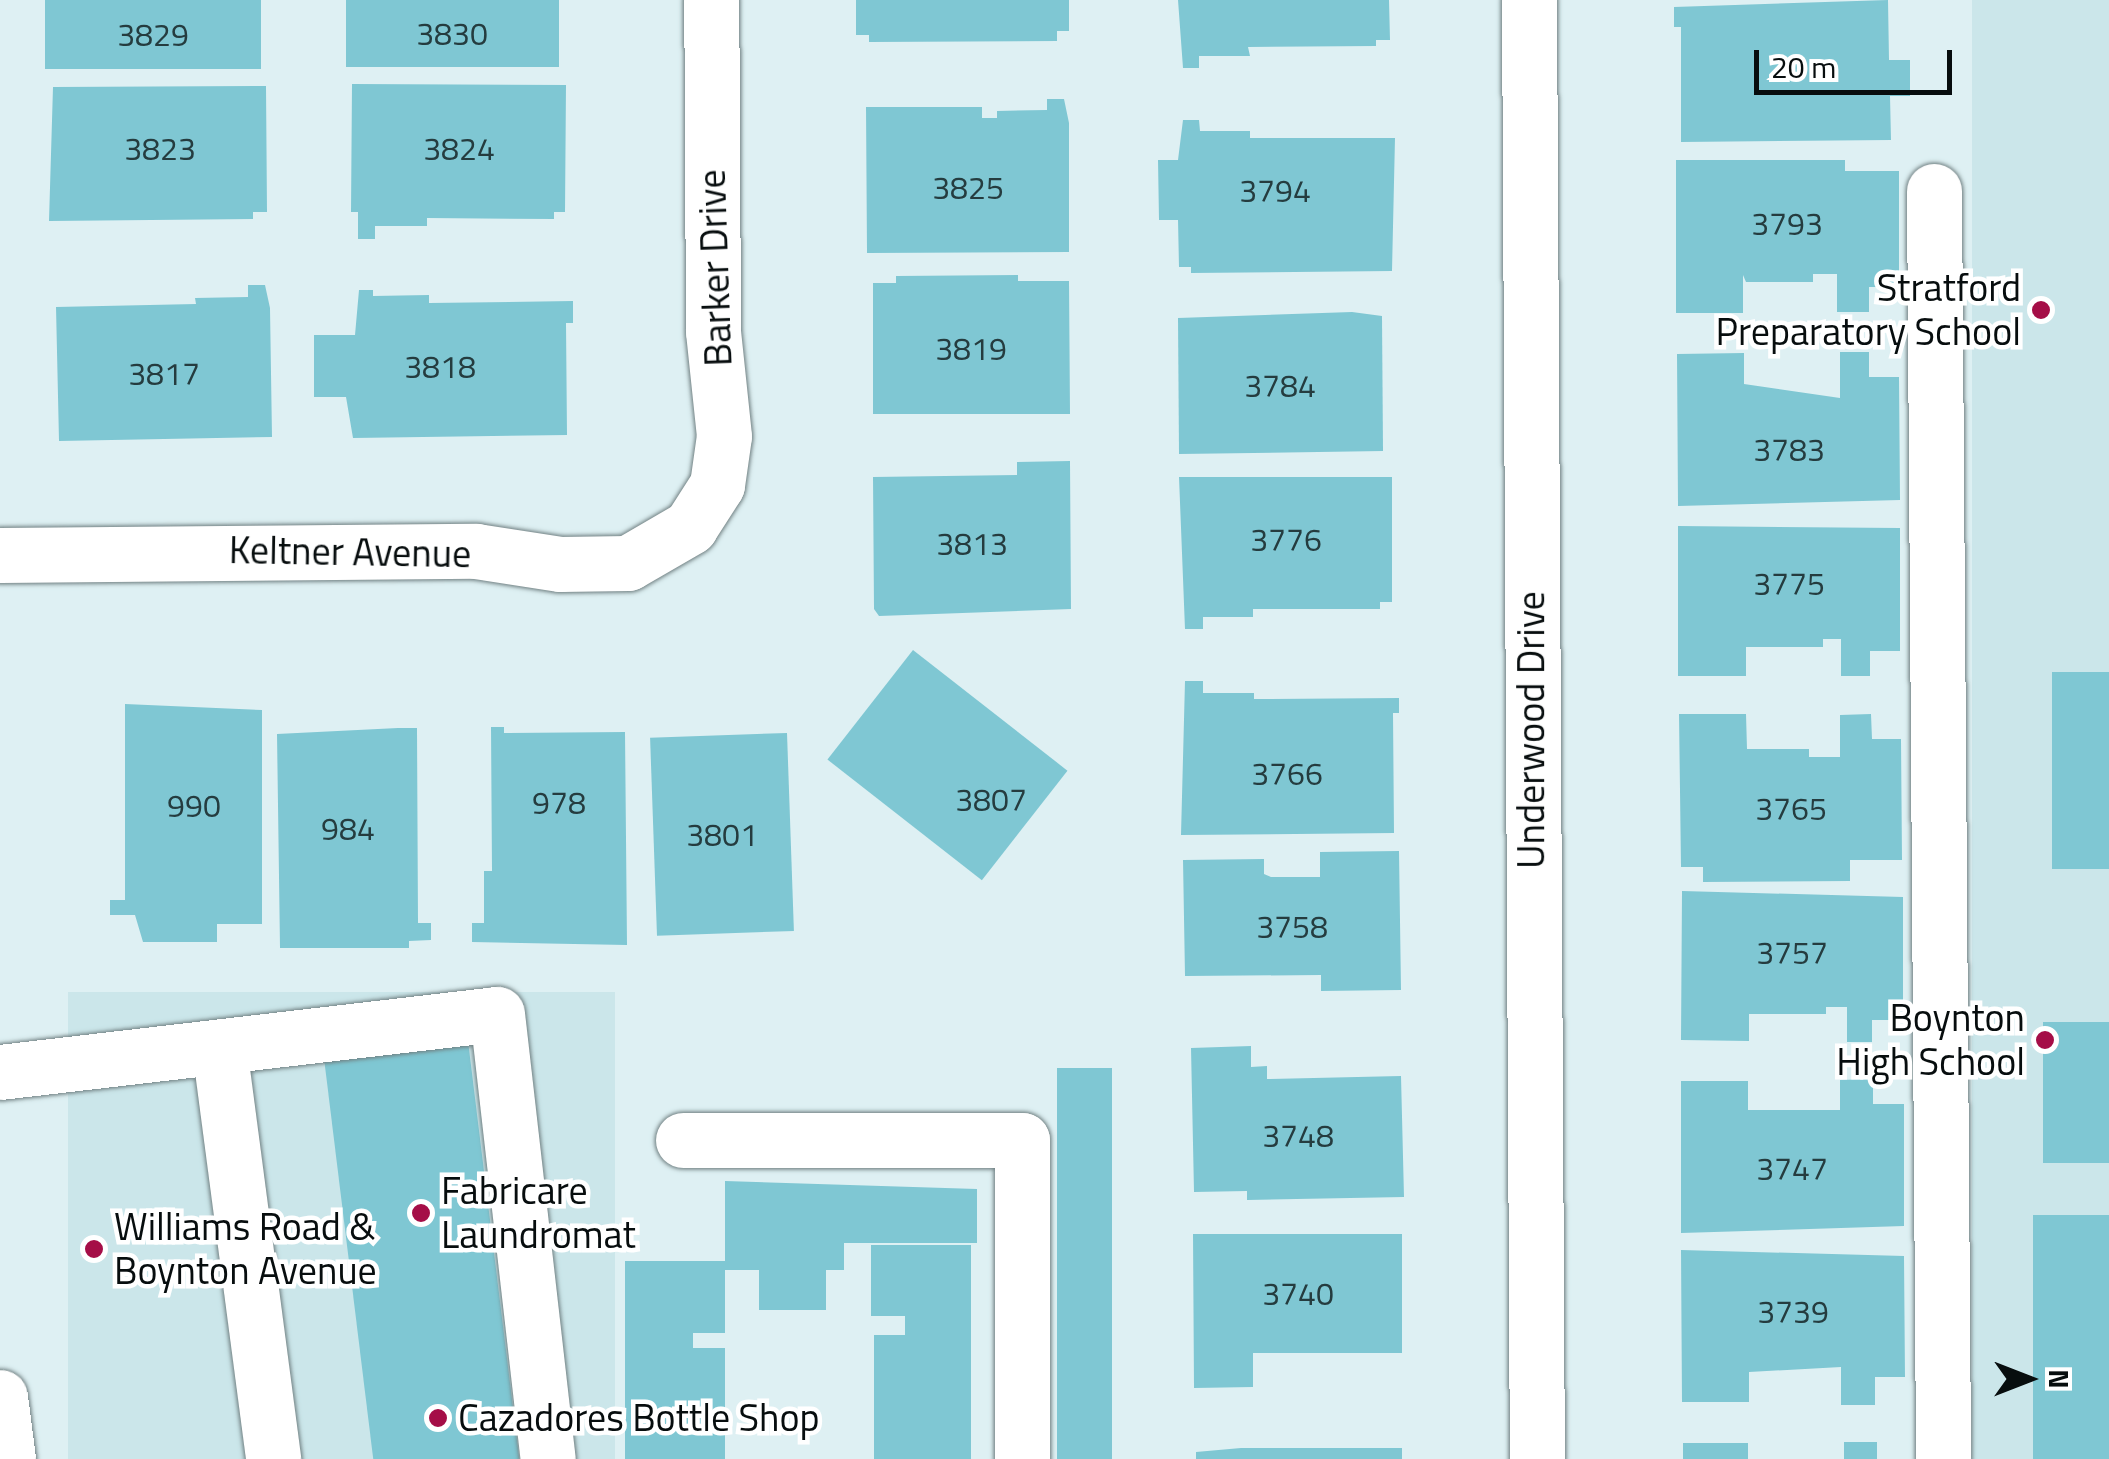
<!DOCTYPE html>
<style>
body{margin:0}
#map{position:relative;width:2109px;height:1459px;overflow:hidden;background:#def0f3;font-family:"Titillium Web",sans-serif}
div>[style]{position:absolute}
.built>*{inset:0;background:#cbe6ea;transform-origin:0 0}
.building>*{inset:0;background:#7fc7d3;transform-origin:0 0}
.roads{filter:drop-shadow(0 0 2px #718183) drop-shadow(0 0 2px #718183)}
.minor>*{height:55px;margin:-27.5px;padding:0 27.5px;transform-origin:27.5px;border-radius:27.5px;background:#fff}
.dots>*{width:28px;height:28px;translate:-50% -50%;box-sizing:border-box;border:5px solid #fff;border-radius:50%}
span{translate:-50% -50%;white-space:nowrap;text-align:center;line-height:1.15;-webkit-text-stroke:9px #fff;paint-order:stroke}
.number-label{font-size:32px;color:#253c3f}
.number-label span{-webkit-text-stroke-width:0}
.street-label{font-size:38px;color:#070d0e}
.poi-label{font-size:38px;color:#070d0e}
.right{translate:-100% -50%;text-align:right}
.left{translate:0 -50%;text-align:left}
.north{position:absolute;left:1979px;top:1329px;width:100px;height:100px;-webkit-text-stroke:8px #fff;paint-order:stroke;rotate:90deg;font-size:28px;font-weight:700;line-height:40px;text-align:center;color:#070d0e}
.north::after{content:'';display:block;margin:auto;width:35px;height:45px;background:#070d0e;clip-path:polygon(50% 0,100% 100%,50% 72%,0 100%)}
.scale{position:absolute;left:1754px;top:50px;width:198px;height:45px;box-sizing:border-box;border:5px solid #070d0e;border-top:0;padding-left:12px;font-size:30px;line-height:35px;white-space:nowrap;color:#070d0e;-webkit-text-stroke:8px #fff;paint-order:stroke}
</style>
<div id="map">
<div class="built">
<div style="left:1972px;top:0;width:137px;height:1459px"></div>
<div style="left:615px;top:992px;width:467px;height:547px;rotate:90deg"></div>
</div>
<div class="building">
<div style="left:45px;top:0;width:216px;height:69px"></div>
<div style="left:346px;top:0;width:213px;height:67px"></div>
<div style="clip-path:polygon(856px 0,1069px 0,1069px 31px,1057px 31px,1057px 41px,869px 42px,869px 35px,856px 35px)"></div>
<div style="clip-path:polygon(1178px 0,1389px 0,1390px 40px,1376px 40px,1376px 46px,1248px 47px,1250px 56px,1199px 56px,1199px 68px,1183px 68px)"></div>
<div style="clip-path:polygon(1888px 0,1889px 60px,1910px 60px,1910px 96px,1890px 96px,1891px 140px,1681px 142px,1681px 27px,1674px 27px,1674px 7px)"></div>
<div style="clip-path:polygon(352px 84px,566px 85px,565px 212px,554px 212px,554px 219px,427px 218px,427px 226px,375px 226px,375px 239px,358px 239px,358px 212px,351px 212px)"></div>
<div style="clip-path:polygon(266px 86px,267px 212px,253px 212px,253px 219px,49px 221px,53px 87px)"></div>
<div style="clip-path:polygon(1047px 99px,1064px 99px,1069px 123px,1069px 252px,867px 253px,866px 107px,982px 107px,982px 118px,997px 118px,997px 111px,1047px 110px)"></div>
<div style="clip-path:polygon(1183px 120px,1199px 120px,1200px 131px,1250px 131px,1250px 138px,1395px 138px,1392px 271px,1191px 273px,1191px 267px,1179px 267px,1178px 220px,1159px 220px,1158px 160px,1178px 160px)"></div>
<div style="clip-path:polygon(1676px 160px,1845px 160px,1845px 171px,1899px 171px,1899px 287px,1869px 287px,1869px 312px,1837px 312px,1837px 274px,1813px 274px,1813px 282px,1746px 282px,1743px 275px,1743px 313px,1676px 313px)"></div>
<div style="clip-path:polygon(1018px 275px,1018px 281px,1069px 281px,1070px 414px,873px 414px,873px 283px,896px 283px,896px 276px)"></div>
<div style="clip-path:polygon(248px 285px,265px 285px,270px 308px,272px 437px,59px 441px,56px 307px,196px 304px,195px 298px,248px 297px)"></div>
<div style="clip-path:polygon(359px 290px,373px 290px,373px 296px,429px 295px,429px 303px,573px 301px,573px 323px,566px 323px,567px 435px,353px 438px,346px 397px,314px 397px,314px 335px,355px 335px)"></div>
<div style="clip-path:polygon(1352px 312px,1382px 316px,1383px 451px,1179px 454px,1178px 318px)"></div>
<div style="clip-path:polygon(1840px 352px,1869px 352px,1869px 377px,1899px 377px,1900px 500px,1678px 506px,1677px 354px,1744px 353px,1744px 384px,1840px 398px)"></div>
<div style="clip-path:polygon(1070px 461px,1071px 609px,879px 616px,874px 609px,873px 477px,1017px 475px,1017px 462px)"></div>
<div style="clip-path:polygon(1179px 477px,1392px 477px,1392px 602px,1380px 602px,1380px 609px,1253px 609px,1253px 617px,1203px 617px,1203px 629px,1185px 629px)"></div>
<div style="clip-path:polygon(1678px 526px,1900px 528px,1900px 651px,1870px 651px,1870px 676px,1841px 676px,1841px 639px,1823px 639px,1823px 647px,1746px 647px,1746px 676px,1678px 676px)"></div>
<div style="left:913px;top:650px;width:196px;height:139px;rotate:38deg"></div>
<div style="left:2052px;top:672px;width:57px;height:197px"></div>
<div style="clip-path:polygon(1185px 681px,1203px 681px,1203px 693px,1254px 693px,1254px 699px,1399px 698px,1399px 713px,1393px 713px,1394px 833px,1181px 835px)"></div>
<div style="clip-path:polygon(125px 704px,262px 710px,262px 924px,217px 924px,217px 942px,143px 942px,135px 915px,110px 915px,110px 900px,125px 900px)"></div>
<div style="clip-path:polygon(1679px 714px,1746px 714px,1747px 749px,1809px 749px,1809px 757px,1840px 757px,1840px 715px,1871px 714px,1872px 739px,1901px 739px,1902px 860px,1850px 860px,1850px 881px,1703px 882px,1703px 867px,1681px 867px)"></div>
<div style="clip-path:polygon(491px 727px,504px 727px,504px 733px,625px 732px,627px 945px,472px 942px,472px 923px,484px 923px,484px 871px,492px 871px)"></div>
<div style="clip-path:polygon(398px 728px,417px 728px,418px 923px,431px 923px,431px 940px,409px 941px,409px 948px,280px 948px,277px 734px)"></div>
<div style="left:787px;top:733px;width:198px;height:137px;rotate:88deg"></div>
<div style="clip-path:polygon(1399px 851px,1401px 990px,1321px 991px,1321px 975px,1185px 976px,1183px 860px,1264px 859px,1264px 874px,1271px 877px,1320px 877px,1320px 852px)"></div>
<div style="clip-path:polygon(1682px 891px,1903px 897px,1903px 1020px,1872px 1020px,1872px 1042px,1847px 1042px,1847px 1007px,1826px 1007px,1826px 1014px,1749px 1014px,1749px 1041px,1681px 1040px)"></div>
<div style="left:2043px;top:1022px;width:66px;height:141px"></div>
<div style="left:468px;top:1041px;width:421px;height:145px;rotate:83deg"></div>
<div style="clip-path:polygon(1251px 1046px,1251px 1067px,1267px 1066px,1267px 1079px,1401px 1076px,1404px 1197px,1247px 1200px,1247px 1191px,1194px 1192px,1191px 1048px)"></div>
<div style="left:1112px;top:1068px;width:391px;height:55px;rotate:90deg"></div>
<div style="clip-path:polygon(1873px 1079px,1873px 1104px,1904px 1104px,1904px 1226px,1681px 1233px,1681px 1081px,1748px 1081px,1748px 1110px,1840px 1110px,1840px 1080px)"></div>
<div style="clip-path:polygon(725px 1181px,977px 1189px,977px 1243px,844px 1243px,844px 1270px,826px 1270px,826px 1310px,759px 1310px,759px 1270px,725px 1270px,725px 1333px,693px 1333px,693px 1348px,725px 1348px,725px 1459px,625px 1459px,625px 1261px,725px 1261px)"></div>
<div style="left:2033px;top:1215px;width:76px;height:244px"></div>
<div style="clip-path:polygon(1193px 1234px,1402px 1234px,1402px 1353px,1253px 1353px,1253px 1387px,1194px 1388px)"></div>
<div style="clip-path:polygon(871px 1245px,971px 1245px,971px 1459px,874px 1459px,874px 1335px,905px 1335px,905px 1316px,871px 1316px)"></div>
<div style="clip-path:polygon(1681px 1250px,1904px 1256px,1905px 1377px,1875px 1377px,1875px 1405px,1841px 1405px,1841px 1367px,1749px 1372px,1749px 1402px,1682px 1402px)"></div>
<div style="left:1877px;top:1442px;width:17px;height:33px;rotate:90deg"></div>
<div style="left:1748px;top:1443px;width:16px;height:65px;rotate:90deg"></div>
<div style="clip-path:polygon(1241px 1448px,1402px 1448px,1402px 1459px,1196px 1459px,1196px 1452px)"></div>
</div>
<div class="roads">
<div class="minor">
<div style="left:1529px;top:0;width:1459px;rotate:89.69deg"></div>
<div style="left:1934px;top:191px;width:1268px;rotate:89.59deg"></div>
<div style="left:0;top:555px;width:476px;rotate:-0.5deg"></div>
<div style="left:476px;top:551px;width:85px;rotate:8.8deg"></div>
<div style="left:560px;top:564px;width:68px;rotate:-0.8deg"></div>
<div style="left:628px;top:563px;width:72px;rotate:-30.1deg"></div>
<div style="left:690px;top:527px;width:50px;rotate:-57.3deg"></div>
<div style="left:717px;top:485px;width:49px;rotate:-81.9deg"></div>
<div style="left:724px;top:436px;width:106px;rotate:-96deg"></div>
<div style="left:713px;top:331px;width:331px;rotate:-90.3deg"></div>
<div style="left:219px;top:1047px;width:416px;rotate:82.5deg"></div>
<div style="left:0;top:1072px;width:500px;rotate:-6.66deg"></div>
<div style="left:497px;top:1014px;width:448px;rotate:83.5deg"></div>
<div style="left:683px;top:1140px;width:339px"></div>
<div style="left:1022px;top:1140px;width:319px;rotate:90deg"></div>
<div style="left:0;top:1397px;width:63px;rotate:82.6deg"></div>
</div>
</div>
<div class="dots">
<div style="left:2041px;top:310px;background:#a50e47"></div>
<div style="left:2045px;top:1040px;background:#a50e47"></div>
<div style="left:421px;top:1213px;background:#a50e47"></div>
<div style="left:94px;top:1249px;background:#a50e47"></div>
<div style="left:438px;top:1418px;background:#a50e47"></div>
</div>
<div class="number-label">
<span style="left:452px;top:33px">3830</span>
<span style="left:153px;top:34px">3829</span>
<span style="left:160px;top:148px">3823</span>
<span style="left:459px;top:148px">3824</span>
<span style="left:968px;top:187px">3825</span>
<span style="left:1275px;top:190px">3794</span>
<span style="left:1787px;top:223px">3793</span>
<span style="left:971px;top:348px">3819</span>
<span style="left:440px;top:366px">3818</span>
<span style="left:164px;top:373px">3817</span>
<span style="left:1280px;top:385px">3784</span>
<span style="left:1789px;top:449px">3783</span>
<span style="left:1286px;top:539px">3776</span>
<span style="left:972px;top:543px">3813</span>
<span style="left:1789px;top:583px">3775</span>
<span style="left:1287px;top:773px">3766</span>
<span style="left:991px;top:799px">3807</span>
<span style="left:559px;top:802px">978</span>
<span style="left:194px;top:805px">990</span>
<span style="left:1791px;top:808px">3765</span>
<span style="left:348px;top:828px">984</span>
<span style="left:722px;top:834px">3801</span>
<span style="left:1292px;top:926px">3758</span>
<span style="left:1792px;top:952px">3757</span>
<span style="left:1298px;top:1135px">3748</span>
<span style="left:1792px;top:1168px">3747</span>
<span style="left:1298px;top:1293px">3740</span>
<span style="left:1793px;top:1311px">3739</span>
</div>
<div class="street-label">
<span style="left:715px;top:268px;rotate:-92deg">Barker Drive</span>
<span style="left:350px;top:552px;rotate:1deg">Keltner Avenue</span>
<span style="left:1531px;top:730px;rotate:-90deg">Underwood Drive</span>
</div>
<div class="poi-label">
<span class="right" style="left:2021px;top:310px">Stratford<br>Preparatory School</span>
<span class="right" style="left:2025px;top:1040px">Boynton<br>High School</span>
<span class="left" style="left:441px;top:1213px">Fabricare<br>Laundromat</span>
<span class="left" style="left:114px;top:1249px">Williams Road &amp;<br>Boynton Avenue</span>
<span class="left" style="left:458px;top:1418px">Cazadores Bottle Shop</span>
</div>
<div class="north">N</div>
<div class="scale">20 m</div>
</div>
